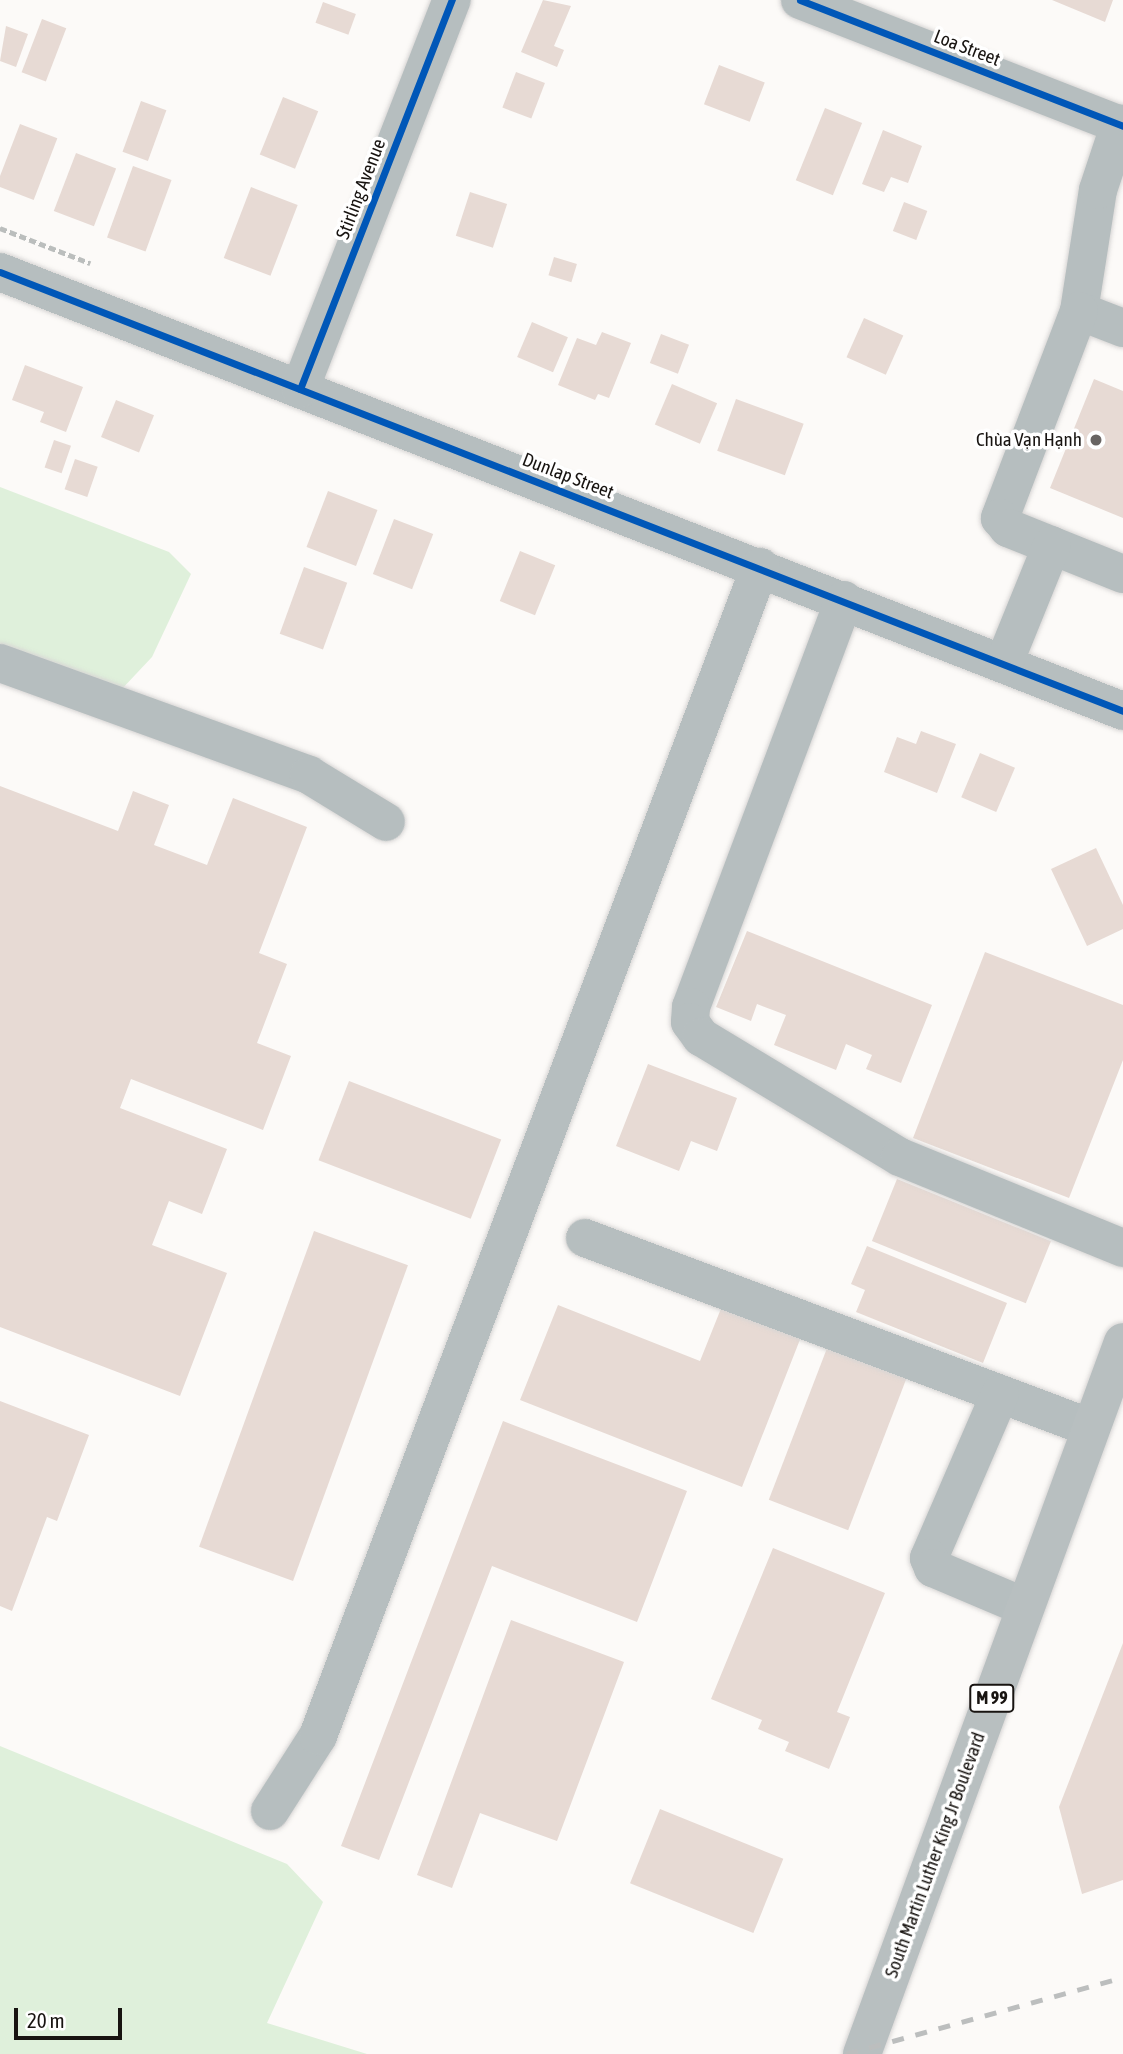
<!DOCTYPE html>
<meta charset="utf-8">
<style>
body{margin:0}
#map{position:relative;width:1123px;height:2054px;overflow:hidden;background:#fcfaf8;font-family:"Asap Condensed",sans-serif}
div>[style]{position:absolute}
.green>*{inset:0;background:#dff0db}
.building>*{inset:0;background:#e7dad4;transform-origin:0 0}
.path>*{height:4.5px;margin-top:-2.25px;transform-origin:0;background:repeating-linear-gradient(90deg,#bbbebd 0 7px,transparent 0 10.5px)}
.roads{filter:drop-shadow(0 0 2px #d7d5d4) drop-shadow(0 0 2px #d7d5d4)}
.minor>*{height:38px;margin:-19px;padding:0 19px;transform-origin:19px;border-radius:19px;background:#b6bebf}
.major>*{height:38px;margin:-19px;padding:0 19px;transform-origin:19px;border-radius:19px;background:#b8bfc0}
.rail>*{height:5px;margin-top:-2.5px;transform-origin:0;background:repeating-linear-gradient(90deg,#bcbebe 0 12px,transparent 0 24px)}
.cycleway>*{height:7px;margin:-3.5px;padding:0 3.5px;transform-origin:3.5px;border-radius:3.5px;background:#0057b8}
.dots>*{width:19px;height:19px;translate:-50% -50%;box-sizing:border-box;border:4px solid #fff;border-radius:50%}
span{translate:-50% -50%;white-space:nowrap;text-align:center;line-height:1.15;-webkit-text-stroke:7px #fff;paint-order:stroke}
.shield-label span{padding:2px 5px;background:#fff;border:2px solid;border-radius:5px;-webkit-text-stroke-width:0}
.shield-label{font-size:18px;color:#181411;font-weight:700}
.street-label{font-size:19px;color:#181411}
.poi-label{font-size:19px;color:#181411}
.right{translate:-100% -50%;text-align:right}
.scale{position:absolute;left:14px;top:2008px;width:108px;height:32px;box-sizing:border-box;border:4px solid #181411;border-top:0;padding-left:9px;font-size:21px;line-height:24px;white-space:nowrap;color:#181411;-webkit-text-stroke:5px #fff;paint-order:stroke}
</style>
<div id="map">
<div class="green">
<div style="clip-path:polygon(0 487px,169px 552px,191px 574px,152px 657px,120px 691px,0 650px)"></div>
<div style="clip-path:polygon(0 1746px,287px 1864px,323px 1902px,267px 2023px,367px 2054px,0 2054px)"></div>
</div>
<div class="building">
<div style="clip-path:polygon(543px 0,571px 6px,554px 46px,564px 50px,557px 67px,521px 52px)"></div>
<div style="clip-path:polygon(1052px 0,1113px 0,1105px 22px)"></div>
<div style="left:323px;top:2px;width:35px;height:22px;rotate:20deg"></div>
<div style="left:42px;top:19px;width:26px;height:57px;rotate:21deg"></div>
<div style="clip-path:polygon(6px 26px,28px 34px,16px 67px,0 61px)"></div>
<div style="left:719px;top:65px;width:49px;height:42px;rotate:21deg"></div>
<div style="left:516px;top:72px;width:31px;height:38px;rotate:21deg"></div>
<div style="left:283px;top:97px;width:38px;height:62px;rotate:22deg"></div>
<div style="left:141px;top:101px;width:27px;height:54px;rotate:20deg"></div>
<div style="left:825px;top:108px;width:40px;height:78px;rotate:22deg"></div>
<div style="left:20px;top:124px;width:40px;height:66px;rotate:21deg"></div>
<div style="clip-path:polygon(883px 130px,922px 146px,908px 183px,891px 177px,884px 192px,862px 184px)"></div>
<div style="left:76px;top:153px;width:43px;height:62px;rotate:21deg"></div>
<div style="left:133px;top:166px;width:41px;height:76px;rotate:20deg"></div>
<div style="left:251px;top:187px;width:50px;height:76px;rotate:21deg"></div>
<div style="left:470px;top:192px;width:39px;height:46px;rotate:18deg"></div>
<div style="left:904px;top:202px;width:25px;height:31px;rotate:21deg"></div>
<div style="left:554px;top:257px;width:24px;height:19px;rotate:17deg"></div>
<div style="left:864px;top:318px;width:43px;height:43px;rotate:24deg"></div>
<div style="left:532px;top:322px;width:39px;height:38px;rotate:23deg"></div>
<div style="clip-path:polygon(602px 332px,631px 343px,609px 398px,598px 394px,595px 400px,558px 385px,577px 338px,596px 345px)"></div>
<div style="left:661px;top:334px;width:30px;height:31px;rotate:21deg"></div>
<div style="clip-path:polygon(25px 365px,83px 387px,66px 432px,40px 422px,44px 412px,12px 400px)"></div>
<div style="clip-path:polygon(1094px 379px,1123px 391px,1123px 518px,1050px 488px)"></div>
<div style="left:672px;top:384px;width:49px;height:44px;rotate:23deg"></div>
<div style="left:736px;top:399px;width:72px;height:55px;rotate:20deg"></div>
<div style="left:116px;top:400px;width:41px;height:40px;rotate:22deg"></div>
<div style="left:54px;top:440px;width:18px;height:29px;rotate:19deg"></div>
<div style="left:75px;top:459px;width:24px;height:32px;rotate:19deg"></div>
<div style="left:328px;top:491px;width:53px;height:60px;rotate:21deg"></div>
<div style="left:394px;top:519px;width:42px;height:59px;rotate:21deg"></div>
<div style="left:520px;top:551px;width:38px;height:54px;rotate:22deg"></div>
<div style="left:304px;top:567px;width:46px;height:71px;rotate:20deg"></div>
<div style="clip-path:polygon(921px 731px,956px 744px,937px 793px,884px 772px,897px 737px,916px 744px)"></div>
<div style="left:980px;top:753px;width:38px;height:48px;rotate:23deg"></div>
<div style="clip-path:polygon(0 786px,118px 831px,133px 791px,169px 805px,154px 845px,207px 865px,233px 798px,307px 827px,259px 953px,287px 964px,257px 1043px,291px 1056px,263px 1130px,131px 1079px,120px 1108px,227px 1149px,202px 1214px,169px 1201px,152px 1245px,227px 1273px,180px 1396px,0 1327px)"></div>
<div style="clip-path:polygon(1096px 848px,1123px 905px,1123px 929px,1087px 946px,1051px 869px)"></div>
<div style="clip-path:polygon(747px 931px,932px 1005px,901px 1083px,866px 1069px,872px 1055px,846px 1044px,836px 1070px,774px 1045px,786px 1015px,757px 1004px,751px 1021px,716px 1007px)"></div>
<div style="clip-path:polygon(985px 952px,1123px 1005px,1123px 1060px,1069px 1198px,913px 1138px)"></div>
<div style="clip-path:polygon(648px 1064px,737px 1098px,717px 1151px,691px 1141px,679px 1171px,616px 1146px)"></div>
<div style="left:349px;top:1081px;width:163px;height:85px;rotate:21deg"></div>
<div style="left:897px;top:1179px;width:166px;height:67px;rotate:22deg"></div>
<div style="left:314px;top:1231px;width:100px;height:336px;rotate:20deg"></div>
<div style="clip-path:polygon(867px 1246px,1007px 1303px,983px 1363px,856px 1312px,865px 1290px,851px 1284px)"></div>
<div style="clip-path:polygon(558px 1305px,700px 1361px,722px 1306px,801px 1337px,742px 1487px,520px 1400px)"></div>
<div style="left:829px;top:1343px;width:85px;height:168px;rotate:21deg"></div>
<div style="clip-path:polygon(0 1401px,89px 1435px,57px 1521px,47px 1517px,12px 1611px,0 1606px)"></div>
<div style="clip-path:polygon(503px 1421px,687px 1491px,637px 1622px,492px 1566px,379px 1860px,341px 1846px)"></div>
<div style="clip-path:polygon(773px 1548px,885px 1593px,837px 1712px,850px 1717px,829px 1769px,785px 1751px,789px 1742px,758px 1729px,762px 1720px,711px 1699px)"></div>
<div style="clip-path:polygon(511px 1620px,624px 1662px,557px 1841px,480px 1813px,452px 1888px,417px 1875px)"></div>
<div style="clip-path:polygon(1123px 1643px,1123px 1880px,1082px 1894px,1059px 1807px)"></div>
<div style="left:660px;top:1809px;width:133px;height:80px;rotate:22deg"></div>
</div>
<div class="path">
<div style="left:0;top:228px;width:97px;rotate:21.3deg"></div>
</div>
<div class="roads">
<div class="minor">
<div style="left:800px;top:0;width:347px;rotate:21.3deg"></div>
<div style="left:0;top:272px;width:1206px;rotate:21.35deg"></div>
<div style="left:1079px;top:311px;width:122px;rotate:-81.1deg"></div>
<div style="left:1098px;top:190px;width:70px;rotate:-71.6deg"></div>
<div style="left:1123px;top:328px;width:47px;rotate:-158.9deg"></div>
<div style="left:1079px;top:311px;width:222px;rotate:110.9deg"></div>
<div style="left:1000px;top:518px;width:13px;rotate:51deg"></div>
<div style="left:1008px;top:528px;width:124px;rotate:21.8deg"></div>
<div style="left:300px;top:389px;width:418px;rotate:-68.7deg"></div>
<div style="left:844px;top:600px;width:435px;rotate:110.6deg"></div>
<div style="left:691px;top:1007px;width:15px;rotate:94deg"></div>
<div style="left:690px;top:1022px;width:19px;rotate:54deg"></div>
<div style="left:701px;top:1037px;width:232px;rotate:31.1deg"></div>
<div style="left:900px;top:1157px;width:241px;rotate:22.2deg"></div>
<div style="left:0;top:663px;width:329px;rotate:19.9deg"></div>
<div style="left:309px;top:775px;width:90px;rotate:31.4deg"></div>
<div style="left:1004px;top:663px;width:127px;rotate:-67.9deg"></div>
<div style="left:585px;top:1238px;width:540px;rotate:20.58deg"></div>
<div style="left:1000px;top:1394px;width:179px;rotate:113.4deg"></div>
<div style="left:929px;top:1558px;width:11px;rotate:68deg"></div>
<div style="left:933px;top:1568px;width:100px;rotate:23deg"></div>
<div style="left:270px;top:1811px;width:89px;rotate:-57.4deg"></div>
<div style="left:318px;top:1736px;width:1250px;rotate:-69.29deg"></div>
</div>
<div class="major">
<div style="left:862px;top:2054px;width:758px;rotate:-69.87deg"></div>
</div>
</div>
<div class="rail">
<div style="left:846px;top:2054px;width:288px;rotate:-15.5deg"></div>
</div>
<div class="cycleway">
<div style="left:800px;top:0;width:347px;rotate:21.3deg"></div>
<div style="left:0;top:272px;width:1206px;rotate:21.35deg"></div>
<div style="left:300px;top:389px;width:418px;rotate:-68.7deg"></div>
</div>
<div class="dots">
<div style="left:1096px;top:440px;background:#686462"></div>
</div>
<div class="shield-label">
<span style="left:992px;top:1698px">M 99</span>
</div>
<div class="street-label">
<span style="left:967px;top:48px;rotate:21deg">Loa Street</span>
<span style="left:361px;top:189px;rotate:-69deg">Stirling Avenue</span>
<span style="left:568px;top:476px;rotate:21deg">Dunlap Street</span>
<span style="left:935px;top:1855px;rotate:-70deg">South Martin Luther King Jr Boulevard</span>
</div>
<div class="poi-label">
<span class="right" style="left:1082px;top:440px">Chùa Vạn Hạnh</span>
</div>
<div class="scale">20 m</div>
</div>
